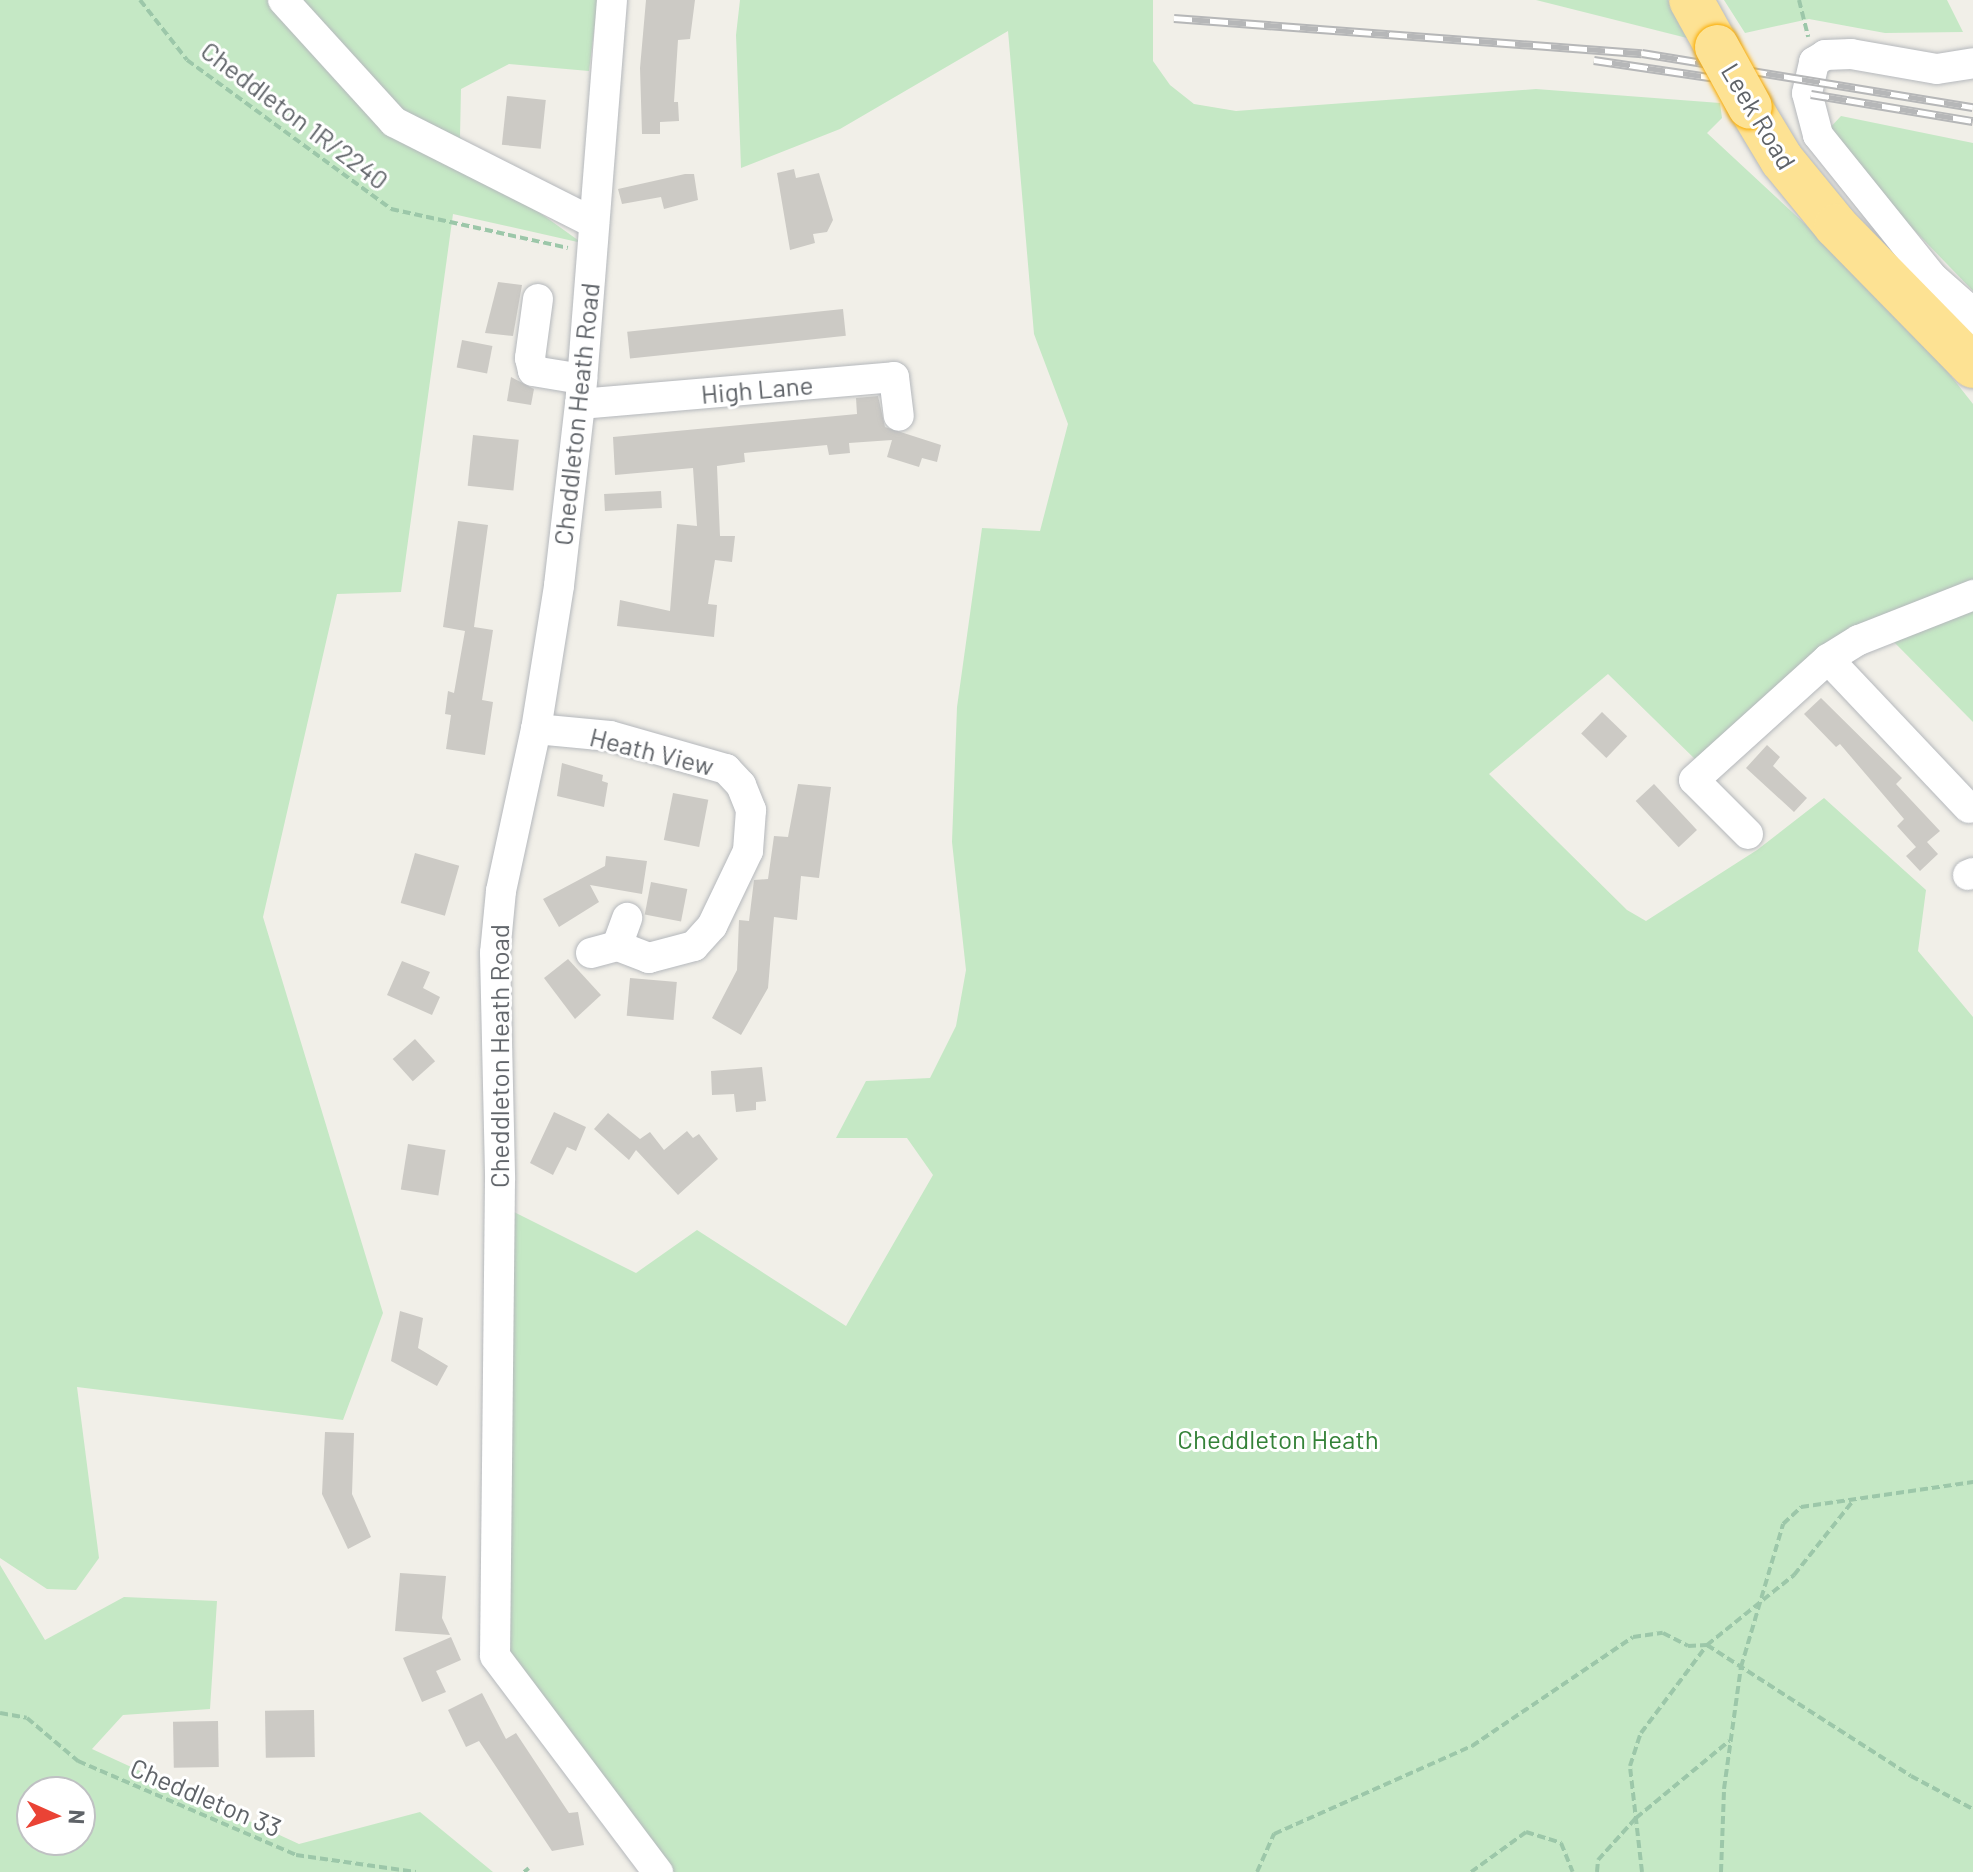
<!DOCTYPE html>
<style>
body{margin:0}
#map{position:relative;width:1973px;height:1872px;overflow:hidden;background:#f1efe8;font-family:Barlow,sans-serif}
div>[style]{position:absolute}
.green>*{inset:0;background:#c5e8c5}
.building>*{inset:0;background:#cccac5;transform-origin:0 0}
.path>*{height:4px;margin-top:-2px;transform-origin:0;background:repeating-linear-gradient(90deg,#9cc7a9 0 8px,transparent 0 12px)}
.roads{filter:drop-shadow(0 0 2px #b5b8bc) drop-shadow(0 0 2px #b5b8bc)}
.minor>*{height:30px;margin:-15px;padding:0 15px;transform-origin:15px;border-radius:15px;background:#fff}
.highway>*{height:44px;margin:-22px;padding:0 22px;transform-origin:22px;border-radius:22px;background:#fde293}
.rail>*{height:9px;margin-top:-4.5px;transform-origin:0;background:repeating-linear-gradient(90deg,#fff 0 18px,#b6b7b8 0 36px);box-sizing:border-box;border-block:2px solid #b6b7b8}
.bridges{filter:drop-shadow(0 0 2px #f9ab00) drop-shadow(0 0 2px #f9ab00)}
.highway-bridge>*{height:44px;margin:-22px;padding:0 22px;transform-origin:22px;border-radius:22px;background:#fde293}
span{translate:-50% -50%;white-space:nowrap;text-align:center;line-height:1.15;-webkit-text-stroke:6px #fff;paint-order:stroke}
.street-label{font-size:26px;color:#5f6368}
.park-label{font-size:26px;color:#348238}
.north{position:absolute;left:16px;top:1776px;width:80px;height:80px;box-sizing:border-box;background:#fff;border:2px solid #bfc1c3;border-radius:50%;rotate:93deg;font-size:22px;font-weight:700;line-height:32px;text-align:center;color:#5f6368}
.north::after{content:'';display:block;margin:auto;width:28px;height:36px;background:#ea4335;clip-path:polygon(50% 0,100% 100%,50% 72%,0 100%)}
</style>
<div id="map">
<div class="green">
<div style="clip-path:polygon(0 0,598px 0,589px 71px,509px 64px,461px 89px,460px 137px,508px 190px,582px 243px,453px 214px,401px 592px,337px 594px,263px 917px,383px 1313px,343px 1420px,77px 1387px,99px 1558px,76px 1590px,47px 1589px,0 1558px)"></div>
<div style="clip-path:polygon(740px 0,1153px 0,1153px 61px,1170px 85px,1194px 104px,1236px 111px,1536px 89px,1720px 103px,1722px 118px,1707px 133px,1902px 314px,1973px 404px,1973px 584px,1932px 598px,1698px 762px,1608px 674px,1489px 774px,1627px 910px,1646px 921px,1757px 850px,1824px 798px,1926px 890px,1918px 951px,1973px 1017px,1973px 1872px,672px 1872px,505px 1651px,510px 1210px,636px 1273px,697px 1230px,846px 1326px,933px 1175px,907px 1138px,836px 1138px,866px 1081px,930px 1078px,956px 1026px,966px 970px,952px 842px,957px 707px,982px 528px,1040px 531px,1068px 424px,1034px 334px,1008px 31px,840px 129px,741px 168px,736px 35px)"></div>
<div style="clip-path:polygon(1536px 0,1668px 0,1691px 39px)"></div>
<div style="clip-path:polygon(1724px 0,1947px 0,1963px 32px,1885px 33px,1809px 19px,1745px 33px)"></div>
<div style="clip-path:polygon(1841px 116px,1973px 143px,1973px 291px,1836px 149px,1825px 133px)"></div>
<div style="clip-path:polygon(1973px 608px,1973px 722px,1892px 640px)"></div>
<div style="clip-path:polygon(evenodd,0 1565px,45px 1640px,124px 1597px,217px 1601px,210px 1709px,123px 1715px,92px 1749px,299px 1844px,420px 1812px,493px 1872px,0 1872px,0 1565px,80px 1792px,80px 1840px,32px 1840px,32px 1792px,80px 1792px)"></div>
</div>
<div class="building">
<div style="clip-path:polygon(646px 0,695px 0,690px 39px,678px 40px,674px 102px,678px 102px,679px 121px,660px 122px,660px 134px,642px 134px,640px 68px)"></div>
<div style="left:507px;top:96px;width:39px;height:49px;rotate:6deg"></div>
<div style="clip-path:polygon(794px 169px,796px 178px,819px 173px,833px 220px,827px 232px,813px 234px,815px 243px,790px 250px,777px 173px)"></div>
<div style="clip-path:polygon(685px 174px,694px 174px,698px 200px,664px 209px,661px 197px,622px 204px,618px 189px)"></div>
<div style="clip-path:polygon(498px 282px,522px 285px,513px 336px,485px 333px)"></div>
<div style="left:843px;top:309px;width:27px;height:217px;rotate:84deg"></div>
<div style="left:462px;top:340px;width:31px;height:28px;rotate:11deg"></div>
<div style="clip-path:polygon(511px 377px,534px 389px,531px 405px,507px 401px)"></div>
<div style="clip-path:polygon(878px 396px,885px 427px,941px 445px,937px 462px,922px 458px,919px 467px,887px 457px,892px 440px,849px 443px,850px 453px,829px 455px,827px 445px,744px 453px,745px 462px,717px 466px,720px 536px,735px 536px,732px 562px,715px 560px,708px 604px,717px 605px,714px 637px,617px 626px,620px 600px,670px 611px,677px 524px,697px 526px,693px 468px,615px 475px,613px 437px,857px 414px,856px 398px)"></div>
<div style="left:473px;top:435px;width:46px;height:51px;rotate:6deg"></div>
<div style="left:661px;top:491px;width:17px;height:57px;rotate:87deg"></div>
<div style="clip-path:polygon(458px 521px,488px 525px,474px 627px,493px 630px,482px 700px,493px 702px,485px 755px,446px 749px,451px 715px,445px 714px,448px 691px,454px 693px,465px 631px,443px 627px)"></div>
<div style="clip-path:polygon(1821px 698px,1902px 778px,1896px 784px,1940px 831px,1927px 842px,1938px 854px,1920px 871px,1906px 856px,1916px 847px,1897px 826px,1904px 819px,1840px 744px,1836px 747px,1804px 714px)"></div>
<div style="left:1602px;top:712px;width:35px;height:30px;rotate:44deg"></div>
<div style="clip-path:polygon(1767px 745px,1780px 757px,1773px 766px,1807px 798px,1794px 812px,1746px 768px)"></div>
<div style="clip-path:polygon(562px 763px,603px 775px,602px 781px,608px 783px,604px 807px,557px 796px)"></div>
<div style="clip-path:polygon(798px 784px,831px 787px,819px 878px,801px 876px,797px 920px,774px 917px,768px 988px,741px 1035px,712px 1018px,737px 970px,739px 920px,749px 921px,754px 880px,768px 879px,774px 836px,788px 837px)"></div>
<div style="left:1654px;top:784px;width:63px;height:25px;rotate:47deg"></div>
<div style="left:673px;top:793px;width:36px;height:48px;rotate:11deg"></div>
<div style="left:415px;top:853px;width:46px;height:52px;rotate:16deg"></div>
<div style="clip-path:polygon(606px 856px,647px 861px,642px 894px,590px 885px,599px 902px,559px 927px,543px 899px,605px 866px)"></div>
<div style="left:651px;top:882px;width:37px;height:33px;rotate:11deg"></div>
<div style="clip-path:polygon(568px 959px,601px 995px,575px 1019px,544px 978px)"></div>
<div style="clip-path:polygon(402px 961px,430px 972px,423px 988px,440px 997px,432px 1015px,387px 995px)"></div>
<div style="left:630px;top:978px;width:47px;height:38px;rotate:5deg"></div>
<div style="left:415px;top:1039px;width:30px;height:30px;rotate:48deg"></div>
<div style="clip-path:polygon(762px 1067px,766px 1101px,756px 1102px,756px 1110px,736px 1112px,734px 1094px,712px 1095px,711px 1071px)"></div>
<div style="clip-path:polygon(554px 1112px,586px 1127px,576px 1151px,567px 1147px,553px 1175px,530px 1163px)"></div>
<div style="clip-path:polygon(608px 1113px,640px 1139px,650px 1132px,664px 1150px,687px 1131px,693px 1138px,699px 1134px,718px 1159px,678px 1195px,636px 1150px,629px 1160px,594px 1129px)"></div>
<div style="left:408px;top:1144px;width:38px;height:46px;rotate:9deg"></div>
<div style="clip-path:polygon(400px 1311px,423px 1318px,418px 1348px,448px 1366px,437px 1386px,391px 1361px)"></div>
<div style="clip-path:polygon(325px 1432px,354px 1433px,352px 1494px,371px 1537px,348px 1549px,322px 1494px)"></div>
<div style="clip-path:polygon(400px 1573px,446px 1576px,442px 1618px,450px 1635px,395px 1631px)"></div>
<div style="clip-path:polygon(451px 1637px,461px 1660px,436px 1671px,446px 1692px,422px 1702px,403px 1658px)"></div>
<div style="clip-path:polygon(482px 1693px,506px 1739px,516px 1733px,569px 1813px,578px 1812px,584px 1845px,552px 1851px,479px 1741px,466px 1747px,448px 1710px)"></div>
<div style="left:314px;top:1710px;width:47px;height:49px;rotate:89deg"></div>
<div style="left:218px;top:1721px;width:46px;height:45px;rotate:89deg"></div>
</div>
<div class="path">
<div style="left:140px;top:0;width:76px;rotate:51.9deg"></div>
<div style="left:187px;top:60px;width:253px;rotate:36.1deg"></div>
<div style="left:391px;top:209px;width:181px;rotate:12.4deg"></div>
<div style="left:1799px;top:0;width:38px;rotate:76deg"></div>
<div style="left:0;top:1713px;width:27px;rotate:10deg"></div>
<div style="left:27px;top:1718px;width:67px;rotate:40.1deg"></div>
<div style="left:78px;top:1761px;width:237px;rotate:23.3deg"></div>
<div style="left:296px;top:1855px;width:121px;rotate:8.1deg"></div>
<div style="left:524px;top:1872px;width:6px;rotate:-39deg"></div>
<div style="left:1257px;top:1872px;width:42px;rotate:-65.9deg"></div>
<div style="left:1274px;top:1834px;width:217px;rotate:-24deg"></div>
<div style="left:1472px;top:1746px;width:194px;rotate:-34.1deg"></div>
<div style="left:1633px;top:1637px;width:30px;rotate:-8deg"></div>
<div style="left:1663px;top:1633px;width:28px;rotate:27deg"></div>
<div style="left:1688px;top:1646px;width:19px;rotate:-3deg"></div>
<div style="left:1707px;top:1645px;width:112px;rotate:-38.8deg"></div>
<div style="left:1794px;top:1575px;width:93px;rotate:-51.5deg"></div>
<div style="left:1471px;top:1872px;width:68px;rotate:-36deg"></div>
<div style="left:1526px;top:1832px;width:37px;rotate:17deg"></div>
<div style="left:1561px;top:1843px;width:31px;rotate:68deg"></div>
<div style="left:1597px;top:1872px;width:12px;rotate:-85deg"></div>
<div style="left:1598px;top:1860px;width:57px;rotate:-47.9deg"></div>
<div style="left:1636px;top:1818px;width:121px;rotate:-39.6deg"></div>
<div style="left:1642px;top:1872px;width:107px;rotate:-96.5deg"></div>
<div style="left:1630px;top:1766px;width:35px;rotate:-72deg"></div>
<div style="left:1641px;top:1733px;width:110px;rotate:-53.1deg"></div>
<div style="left:1707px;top:1645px;width:242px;rotate:32.7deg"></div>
<div style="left:1911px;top:1776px;width:70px;rotate:28deg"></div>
<div style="left:1721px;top:1872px;width:83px;rotate:-87.9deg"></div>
<div style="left:1724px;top:1789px;width:123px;rotate:-82.1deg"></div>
<div style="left:1741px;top:1667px;width:149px;rotate:-73.6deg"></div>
<div style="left:1783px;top:1524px;width:25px;rotate:-43deg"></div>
<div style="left:1801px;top:1507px;width:174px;rotate:-8.3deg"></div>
</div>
<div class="roads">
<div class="minor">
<div style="left:283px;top:0;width:165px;rotate:47.7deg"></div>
<div style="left:394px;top:122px;width:224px;rotate:26.8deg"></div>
<div style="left:612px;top:0;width:405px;rotate:94.5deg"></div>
<div style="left:580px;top:404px;width:183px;rotate:96.6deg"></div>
<div style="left:559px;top:586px;width:145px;rotate:99.1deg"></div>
<div style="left:536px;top:729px;width:166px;rotate:102.2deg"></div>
<div style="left:501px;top:891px;width:62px;rotate:95.5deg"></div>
<div style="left:495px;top:953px;width:227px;rotate:88.7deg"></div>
<div style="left:500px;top:1180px;width:476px;rotate:90.6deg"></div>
<div style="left:495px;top:1656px;width:271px;rotate:53deg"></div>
<div style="left:538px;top:299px;width:60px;rotate:97.7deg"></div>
<div style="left:530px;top:358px;width:13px;rotate:77deg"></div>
<div style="left:533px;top:371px;width:50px;rotate:9.3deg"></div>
<div style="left:1963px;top:354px;width:28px;rotate:-71deg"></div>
<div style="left:1972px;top:328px;width:22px;rotate:-106deg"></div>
<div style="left:1966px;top:307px;width:45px;rotate:-138.6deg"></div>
<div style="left:1932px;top:277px;width:182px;rotate:-128.8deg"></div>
<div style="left:1818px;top:135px;width:43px;rotate:-104.7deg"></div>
<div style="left:1807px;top:93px;width:32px;rotate:-77deg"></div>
<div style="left:1814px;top:62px;width:13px;rotate:-32deg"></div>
<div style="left:1825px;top:55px;width:26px;rotate:-2deg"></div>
<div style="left:1851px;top:54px;width:87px;rotate:9.9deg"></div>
<div style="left:1937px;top:69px;width:36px;rotate:-9deg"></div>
<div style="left:580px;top:404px;width:315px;rotate:-4.9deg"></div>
<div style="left:894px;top:377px;width:39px;rotate:83deg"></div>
<div style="left:1828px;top:659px;width:205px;rotate:46.6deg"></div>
<div style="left:536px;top:729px;width:74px;rotate:5.4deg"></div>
<div style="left:610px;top:736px;width:121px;rotate:15.9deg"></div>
<div style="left:726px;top:769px;width:22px;rotate:47deg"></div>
<div style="left:741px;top:785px;width:27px;rotate:68deg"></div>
<div style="left:751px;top:810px;width:41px;rotate:94.2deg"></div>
<div style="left:748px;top:851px;width:83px;rotate:115.6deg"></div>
<div style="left:712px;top:926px;width:27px;rotate:132deg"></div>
<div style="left:694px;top:946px;width:47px;rotate:165.1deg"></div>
<div style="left:649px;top:958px;width:34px;rotate:-159deg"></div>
<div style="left:1748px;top:834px;width:76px;rotate:-135deg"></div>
<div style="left:1694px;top:780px;width:181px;rotate:-42.1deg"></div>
<div style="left:1828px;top:659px;width:36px;rotate:-32deg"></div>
<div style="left:1859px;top:640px;width:123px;rotate:-21.5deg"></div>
<div style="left:1968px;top:875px;width:5px;rotate:-22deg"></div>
<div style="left:591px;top:953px;width:27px;rotate:-15deg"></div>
<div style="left:617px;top:946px;width:30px;rotate:-70deg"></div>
</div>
<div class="highway">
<div style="left:1691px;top:0;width:54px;rotate:61deg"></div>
<div style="left:1750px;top:107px;width:62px;rotate:58.9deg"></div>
<div style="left:1782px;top:160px;width:85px;rotate:50.7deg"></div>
<div style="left:1836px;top:226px;width:196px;rotate:45.6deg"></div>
</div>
</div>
<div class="rail">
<div style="left:1174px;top:18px;width:469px;rotate:4.3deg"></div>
<div style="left:1642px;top:53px;width:335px;rotate:9.3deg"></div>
<div style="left:1594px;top:60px;width:164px;rotate:8.4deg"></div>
<div style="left:1811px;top:94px;width:164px;rotate:9.5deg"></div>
</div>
<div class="bridges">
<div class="highway-bridge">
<div style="left:1717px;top:47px;width:68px;rotate:61.2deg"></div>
</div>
</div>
<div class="street-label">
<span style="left:295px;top:115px;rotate:37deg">Cheddleton 1R/2240</span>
<span style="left:1759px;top:116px;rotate:59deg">Leek Road</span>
<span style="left:757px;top:389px;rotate:-5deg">High Lane</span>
<span style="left:576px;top:414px;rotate:-84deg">Cheddleton Heath Road</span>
<span style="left:652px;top:751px;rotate:14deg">Heath View</span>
<span style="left:499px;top:1056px;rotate:-90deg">Cheddleton Heath Road</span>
<span style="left:206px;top:1797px;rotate:23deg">Cheddleton 33</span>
</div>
<div class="park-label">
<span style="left:1278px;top:1439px">Cheddleton Heath</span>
</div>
<div class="north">N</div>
</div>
